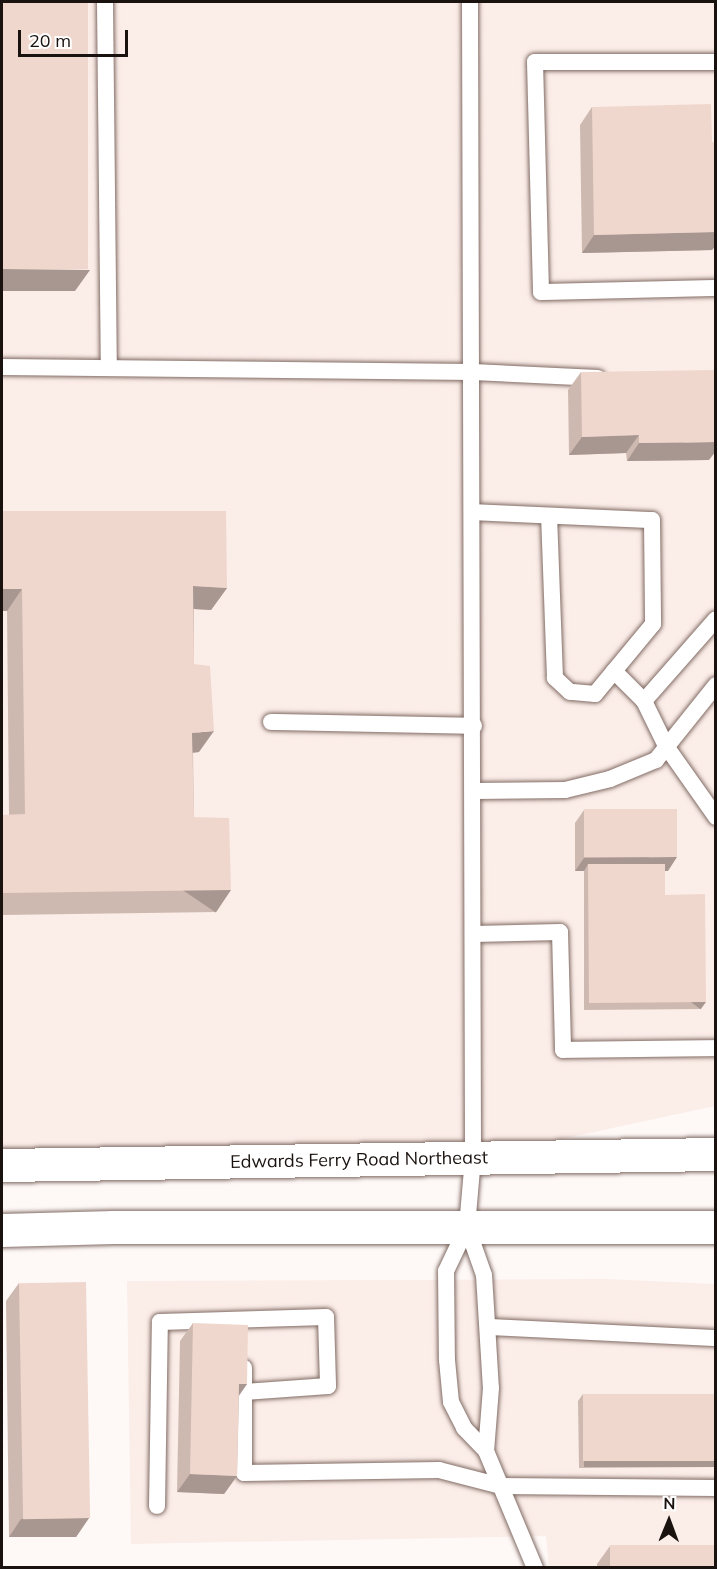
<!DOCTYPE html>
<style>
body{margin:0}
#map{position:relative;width:717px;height:1569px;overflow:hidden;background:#fef9f7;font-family:Mulish,sans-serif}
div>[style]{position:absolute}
.built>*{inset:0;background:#fbede8}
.roads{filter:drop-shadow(0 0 2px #816b64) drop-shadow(0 0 2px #816b64)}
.lane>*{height:16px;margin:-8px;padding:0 8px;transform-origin:8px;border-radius:8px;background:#fff}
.secondary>*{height:33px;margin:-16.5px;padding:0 16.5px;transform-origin:16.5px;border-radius:16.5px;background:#fff}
.wall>*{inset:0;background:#ceb9b1}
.shaded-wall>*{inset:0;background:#a89690;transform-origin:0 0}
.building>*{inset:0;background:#f0d7ce;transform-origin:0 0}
span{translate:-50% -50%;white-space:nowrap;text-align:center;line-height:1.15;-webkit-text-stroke:5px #fff;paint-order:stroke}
.street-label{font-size:18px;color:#1a120f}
.frame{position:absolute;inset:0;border:3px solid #1a120f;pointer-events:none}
.north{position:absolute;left:639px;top:1491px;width:60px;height:60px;-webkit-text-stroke:4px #fff;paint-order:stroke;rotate:1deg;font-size:16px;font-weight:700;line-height:24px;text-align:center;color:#1a120f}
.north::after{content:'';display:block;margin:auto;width:21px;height:27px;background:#1a120f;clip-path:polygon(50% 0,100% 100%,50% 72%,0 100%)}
.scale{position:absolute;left:18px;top:30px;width:110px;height:27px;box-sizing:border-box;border:3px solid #1a120f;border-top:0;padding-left:8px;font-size:18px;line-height:21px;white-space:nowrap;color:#1a120f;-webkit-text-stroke:4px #fff;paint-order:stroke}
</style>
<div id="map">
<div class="built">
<div style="clip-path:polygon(2px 2px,715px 2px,715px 1106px,473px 1158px,2px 1165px)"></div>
<div style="clip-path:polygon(606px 1279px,715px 1284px,715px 1567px,549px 1567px,546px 1536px,131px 1544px,127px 1281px)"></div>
</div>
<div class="roads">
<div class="lane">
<div style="left:105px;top:2px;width:366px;rotate:89.4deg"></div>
<div style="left:470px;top:2px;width:1156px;rotate:89.85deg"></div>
<div style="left:473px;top:1158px;width:69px;rotate:95deg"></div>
<div style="left:467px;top:1227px;width:49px;rotate:115.5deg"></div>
<div style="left:446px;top:1271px;width:89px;rotate:89.4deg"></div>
<div style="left:447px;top:1360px;width:42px;rotate:84.6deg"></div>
<div style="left:451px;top:1402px;width:29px;rotate:63deg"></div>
<div style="left:464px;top:1428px;width:32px;rotate:46deg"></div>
<div style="left:486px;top:1451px;width:127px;rotate:67.3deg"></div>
<div style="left:716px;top:62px;width:181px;rotate:180deg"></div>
<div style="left:535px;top:62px;width:230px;rotate:88.5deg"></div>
<div style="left:541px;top:292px;width:175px;rotate:-1.3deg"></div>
<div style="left:2px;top:367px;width:471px;rotate:0.6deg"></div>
<div style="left:473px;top:372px;width:125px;rotate:2.7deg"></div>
<div style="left:473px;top:512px;width:179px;rotate:2.6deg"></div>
<div style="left:652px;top:520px;width:104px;rotate:89.4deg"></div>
<div style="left:653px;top:624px;width:91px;rotate:129.6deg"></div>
<div style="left:595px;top:694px;width:25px;rotate:-175deg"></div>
<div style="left:570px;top:692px;width:21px;rotate:-137deg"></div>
<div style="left:555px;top:678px;width:162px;rotate:-92.1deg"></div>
<div style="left:614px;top:671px;width:42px;rotate:45deg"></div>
<div style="left:644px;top:701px;width:50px;rotate:63.9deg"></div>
<div style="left:666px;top:746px;width:87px;rotate:54.8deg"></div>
<div style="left:644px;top:701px;width:109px;rotate:-48.7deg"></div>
<div style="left:271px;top:722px;width:203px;rotate:1.1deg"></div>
<div style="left:474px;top:791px;width:91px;rotate:-0.6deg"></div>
<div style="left:565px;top:790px;width:46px;rotate:-13.7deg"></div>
<div style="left:610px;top:779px;width:50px;rotate:-22.4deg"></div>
<div style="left:656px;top:760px;width:96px;rotate:-51.3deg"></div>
<div style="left:474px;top:934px;width:86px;rotate:-1.3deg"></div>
<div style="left:560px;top:932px;width:118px;rotate:88.5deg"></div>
<div style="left:563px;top:1050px;width:153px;rotate:-0.7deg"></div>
<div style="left:467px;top:1227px;width:51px;rotate:70.5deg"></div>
<div style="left:484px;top:1275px;width:113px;rotate:86.5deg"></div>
<div style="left:491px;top:1388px;width:63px;rotate:94.5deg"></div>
<div style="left:488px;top:1327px;width:228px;rotate:2.8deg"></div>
<div style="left:244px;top:1368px;width:105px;rotate:90deg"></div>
<div style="left:244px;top:1473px;width:195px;rotate:-0.9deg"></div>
<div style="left:439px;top:1470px;width:64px;rotate:14.5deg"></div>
<div style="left:501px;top:1486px;width:215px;rotate:0.5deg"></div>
<div style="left:157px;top:1506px;width:184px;rotate:-89.1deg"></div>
<div style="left:160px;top:1322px;width:166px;rotate:-1.7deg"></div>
<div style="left:326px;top:1317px;width:69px;rotate:88.3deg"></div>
<div style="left:328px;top:1386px;width:84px;rotate:175.9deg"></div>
</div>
<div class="secondary">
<div style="left:2px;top:1165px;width:714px;rotate:-0.88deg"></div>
<div style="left:2px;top:1230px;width:111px;rotate:-1.5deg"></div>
<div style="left:113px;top:1227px;width:603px"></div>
</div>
</div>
<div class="wall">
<div style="clip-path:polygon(592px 107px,712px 142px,716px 142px,716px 245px,712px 250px,582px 253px,580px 125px)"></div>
<div style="clip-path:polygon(581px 372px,709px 460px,627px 461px,626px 453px,569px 455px,568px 390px)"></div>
<div style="clip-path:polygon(2px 511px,227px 588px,211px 610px,194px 609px,194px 664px,199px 752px,193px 753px,194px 817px,216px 912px,2px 915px,2px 815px,9px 815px,7px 611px,2px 611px)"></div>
<div style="clip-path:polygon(584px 810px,668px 871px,665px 871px,665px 895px,701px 1009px,584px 1010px,584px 871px,575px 871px,575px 823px)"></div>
<div style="clip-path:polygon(19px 1283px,89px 1518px,76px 1537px,9px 1537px,6px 1301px)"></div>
<div style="clip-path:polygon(193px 1323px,247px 1384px,239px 1396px,237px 1476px,224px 1494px,177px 1492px,180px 1341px)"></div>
<div style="clip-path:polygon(583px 1394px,716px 1394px,716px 1467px,579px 1468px,578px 1401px)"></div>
<div style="clip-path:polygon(610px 1546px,716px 1568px,597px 1568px,597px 1564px)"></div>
</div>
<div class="shaded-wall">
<div style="clip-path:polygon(716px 232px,716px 245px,712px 250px,582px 253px,594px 235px)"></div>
<div style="clip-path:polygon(2px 269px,90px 270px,75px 291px,2px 291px)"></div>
<div style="clip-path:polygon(639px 435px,626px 453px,569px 455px,582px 437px)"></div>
<div style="clip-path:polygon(716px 442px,716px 451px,709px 460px,627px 461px,639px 443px)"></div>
<div style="clip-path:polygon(193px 586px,227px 588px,211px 610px,178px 608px)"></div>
<div style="clip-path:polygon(2px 589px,22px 589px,7px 611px,2px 611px)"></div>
<div style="clip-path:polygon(214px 731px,199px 752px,177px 754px,192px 733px)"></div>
<div style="clip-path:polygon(677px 857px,668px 871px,588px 871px,588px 864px,584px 871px,575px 871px,584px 858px)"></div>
<div style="left:231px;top:890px;width:27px;height:229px;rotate:124deg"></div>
<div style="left:706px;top:1002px;width:9px;height:117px;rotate:126deg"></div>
<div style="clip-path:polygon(239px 1384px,247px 1384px,234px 1402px)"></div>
<div style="left:716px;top:1460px;width:7px;height:132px;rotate:90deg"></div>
<div style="clip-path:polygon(190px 1474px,237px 1476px,224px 1494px,177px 1492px)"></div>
<div style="clip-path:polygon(89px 1518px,76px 1537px,9px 1537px,21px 1519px)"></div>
</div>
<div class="building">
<div style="left:2px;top:2px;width:86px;height:267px"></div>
<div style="clip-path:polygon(711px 104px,712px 142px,716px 142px,716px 232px,594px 235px,592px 107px)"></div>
<div style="clip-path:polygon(716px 370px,716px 442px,639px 443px,639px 435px,582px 437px,581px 372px)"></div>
<div style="clip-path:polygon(2px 511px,226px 511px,227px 588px,193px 586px,194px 664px,210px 666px,214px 731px,192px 733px,194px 817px,229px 818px,231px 890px,2px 893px,2px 815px,25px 814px,22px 589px,2px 589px)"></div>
<div style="left:677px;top:809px;width:48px;height:93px;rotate:90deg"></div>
<div style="clip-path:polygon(588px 864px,665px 864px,665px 895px,705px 894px,706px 1002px,589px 1003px)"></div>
<div style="left:86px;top:1282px;width:236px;height:67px;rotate:89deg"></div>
<div style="clip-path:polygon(193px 1323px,248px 1325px,247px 1384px,239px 1384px,237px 1476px,190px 1474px)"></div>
<div style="left:583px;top:1394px;width:133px;height:67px"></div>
<div style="left:716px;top:1545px;width:23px;height:106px;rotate:90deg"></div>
</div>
<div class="street-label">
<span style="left:359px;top:1160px;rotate:-1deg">Edwards Ferry Road Northeast</span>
</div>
<div class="frame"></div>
<div class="north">N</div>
<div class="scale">20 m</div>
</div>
